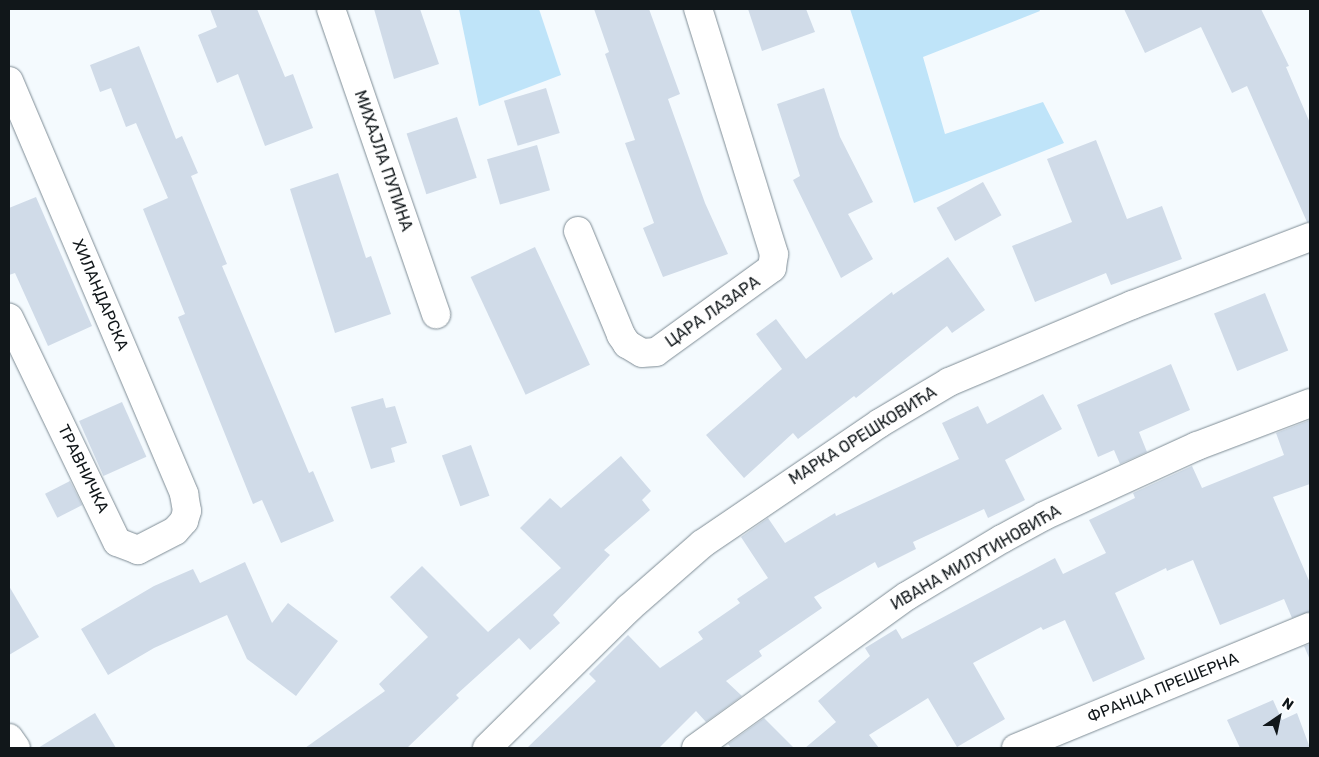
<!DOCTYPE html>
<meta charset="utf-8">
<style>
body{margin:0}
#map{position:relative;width:1319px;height:757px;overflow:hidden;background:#f4fafe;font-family:Rubik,sans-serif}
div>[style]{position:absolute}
.green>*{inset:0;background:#bfe4f9}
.building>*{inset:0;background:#d0dbe8;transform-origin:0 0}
.roads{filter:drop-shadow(0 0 1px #7e8c95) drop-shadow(0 0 1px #7e8c95)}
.street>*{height:28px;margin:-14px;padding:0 14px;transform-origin:14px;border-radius:14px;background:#fff}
span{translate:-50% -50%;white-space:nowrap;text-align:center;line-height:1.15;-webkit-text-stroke:4px #fff;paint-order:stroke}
.street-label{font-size:16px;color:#11171a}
.frame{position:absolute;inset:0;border:10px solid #11171a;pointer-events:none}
.north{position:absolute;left:1254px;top:692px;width:50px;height:50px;-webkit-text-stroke:4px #fff;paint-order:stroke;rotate:34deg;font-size:14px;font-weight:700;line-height:20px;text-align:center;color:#11171a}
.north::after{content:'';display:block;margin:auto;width:18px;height:22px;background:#11171a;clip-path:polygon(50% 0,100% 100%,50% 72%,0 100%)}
</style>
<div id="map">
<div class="green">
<div style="clip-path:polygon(459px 9px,539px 9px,561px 75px,479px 106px)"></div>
<div style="clip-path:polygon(850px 9px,1039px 9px,1040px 11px,923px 57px,945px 134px,1043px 102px,1064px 143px,914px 203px)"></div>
</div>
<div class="building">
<div style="clip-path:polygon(210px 9px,257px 9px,285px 77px,293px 74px,313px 128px,265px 146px,238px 74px,217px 83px,198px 35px,217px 27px)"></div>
<div style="clip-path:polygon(374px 9px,420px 9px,439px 64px,394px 79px)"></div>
<div style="clip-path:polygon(594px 9px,649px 9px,680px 94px,668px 99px,705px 203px,728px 254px,663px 277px,643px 228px,654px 223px,625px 143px,635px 140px,605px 54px,609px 52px)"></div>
<div style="clip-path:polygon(748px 9px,806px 9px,815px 32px,762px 51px)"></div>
<div style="clip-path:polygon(1124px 9px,1261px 9px,1289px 66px,1286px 67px,1310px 123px,1310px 222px,1307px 222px,1247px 86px,1232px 93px,1201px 27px,1145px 53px)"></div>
<div style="clip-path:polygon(139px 46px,176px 139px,182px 136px,198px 173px,191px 176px,227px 264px,222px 266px,309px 473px,313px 471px,334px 521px,281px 543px,262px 500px,253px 504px,178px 317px,185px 314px,143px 209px,168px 198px,136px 123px,126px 127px,111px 88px,100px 92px,90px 65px)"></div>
<div style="left:546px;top:88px;width:47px;height:44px;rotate:73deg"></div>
<div style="clip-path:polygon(824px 88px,840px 137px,873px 202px,848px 214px,873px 259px,841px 278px,793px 180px,800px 176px,777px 104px)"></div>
<div style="left:457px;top:117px;width:64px;height:53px;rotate:72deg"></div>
<div style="clip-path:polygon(1096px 140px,1127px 219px,1162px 206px,1182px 259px,1111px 285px,1106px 273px,1035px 302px,1012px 246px,1072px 222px,1047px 159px)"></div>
<div style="left:537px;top:145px;width:47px;height:52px;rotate:74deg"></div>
<div style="clip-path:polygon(338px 173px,366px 258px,371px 256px,391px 314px,335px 333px,290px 189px)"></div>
<div style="left:983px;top:182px;width:38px;height:53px;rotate:61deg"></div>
<div style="clip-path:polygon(36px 197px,92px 326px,48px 346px,15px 273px,9px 275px,9px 208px)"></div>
<div style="left:535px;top:247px;width:130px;height:71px;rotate:65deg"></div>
<div style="clip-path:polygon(948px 257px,985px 310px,952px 333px,947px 326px,856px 398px,854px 396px,798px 439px,793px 433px,744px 478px,706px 435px,782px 369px,756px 334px,776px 319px,806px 359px,892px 292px,893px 295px)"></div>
<div style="left:1265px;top:293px;width:62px;height:55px;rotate:68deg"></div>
<div style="clip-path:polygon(1171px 364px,1190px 410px,1139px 432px,1147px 452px,1120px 464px,1114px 450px,1098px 457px,1077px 405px)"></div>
<div style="clip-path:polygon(1043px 394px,1062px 429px,1005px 460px,1025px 500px,988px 518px,984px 509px,913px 542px,916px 549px,878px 568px,875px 562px,814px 597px,822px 608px,759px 651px,762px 656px,726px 681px,742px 696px,706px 722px,696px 711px,659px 748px,527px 748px,596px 681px,589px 674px,628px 635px,660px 668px,703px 639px,698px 632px,740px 603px,737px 599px,768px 578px,741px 537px,768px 518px,785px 543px,835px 513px,836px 516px,959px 459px,942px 423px,978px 406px,987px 424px)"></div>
<div style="clip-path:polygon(383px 398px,386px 408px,395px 406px,407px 443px,391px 448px,395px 462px,371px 469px,351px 407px)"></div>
<div style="left:122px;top:402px;width:60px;height:47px;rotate:66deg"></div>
<div style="clip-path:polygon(1310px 420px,1310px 484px,1273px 497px,1310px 583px,1310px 612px,1292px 618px,1284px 599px,1220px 625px,1193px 560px,1167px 571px,1166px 568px,1115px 593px,1145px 659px,1093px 682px,1065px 620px,1043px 630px,1041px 627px,973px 663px,1005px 719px,957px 747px,928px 698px,869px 735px,879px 748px,805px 748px,836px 722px,818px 701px,870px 656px,865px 648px,896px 629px,902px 639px,1055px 558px,1063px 574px,1106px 553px,1089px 520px,1135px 498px,1133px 493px,1192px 466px,1202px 488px,1284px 455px,1276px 433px)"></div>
<div style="left:471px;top:445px;width:54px;height:31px;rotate:70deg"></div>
<div style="clip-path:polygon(621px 456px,651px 491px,642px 500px,650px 510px,604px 550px,610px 555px,553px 615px,560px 623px,530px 650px,519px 638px,456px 695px,459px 698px,407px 748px,305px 748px,385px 691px,379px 684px,428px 637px,390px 597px,422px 566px,488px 632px,561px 568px,520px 528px,550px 498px,561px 508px)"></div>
<div style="left:70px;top:481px;width:27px;height:28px;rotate:63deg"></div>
<div style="clip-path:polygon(245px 562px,272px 623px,288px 603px,338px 641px,296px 696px,247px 659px,227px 615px,154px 648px,108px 675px,81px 629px,154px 586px,193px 569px,200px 583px)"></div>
<div style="clip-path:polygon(9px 586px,39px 637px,9px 655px)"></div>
<div style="clip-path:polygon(1310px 644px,1310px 660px,1304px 646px)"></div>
<div style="clip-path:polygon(1273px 700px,1282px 720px,1297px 713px,1310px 748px,1240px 748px,1227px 720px)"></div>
<div style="clip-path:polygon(95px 713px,116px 748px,38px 748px)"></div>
<div style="clip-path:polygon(764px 718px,794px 748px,731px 748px,728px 744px)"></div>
</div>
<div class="roads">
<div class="street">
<div style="left:331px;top:9px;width:323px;rotate:71deg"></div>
<div style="left:9px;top:81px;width:449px;rotate:67deg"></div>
<div style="left:184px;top:494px;width:17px;rotate:80deg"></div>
<div style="left:187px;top:511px;width:10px;rotate:107deg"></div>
<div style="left:184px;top:521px;width:13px;rotate:132deg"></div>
<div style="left:175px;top:531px;width:42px;rotate:152.8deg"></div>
<div style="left:138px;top:550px;width:22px;rotate:-159deg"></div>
<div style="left:117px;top:542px;width:249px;rotate:-115.7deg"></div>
<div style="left:578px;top:231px;width:113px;rotate:67.5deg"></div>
<div style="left:621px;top:335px;width:11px;rotate:56deg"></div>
<div style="left:627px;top:344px;width:17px;rotate:31deg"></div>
<div style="left:642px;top:353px;width:14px;rotate:-4deg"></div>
<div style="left:656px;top:352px;width:143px;rotate:-35.9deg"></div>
<div style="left:772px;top:268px;width:14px;rotate:-82deg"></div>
<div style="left:774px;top:254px;width:257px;rotate:-107.2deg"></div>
<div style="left:9px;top:738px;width:12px;rotate:55deg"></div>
<div style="left:487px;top:748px;width:199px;rotate:-44.6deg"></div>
<div style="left:629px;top:608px;width:97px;rotate:-41.2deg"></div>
<div style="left:702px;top:544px;width:215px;rotate:-34.2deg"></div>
<div style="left:880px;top:423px;width:80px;rotate:-30.7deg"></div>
<div style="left:949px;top:382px;width:199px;rotate:-22.8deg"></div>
<div style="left:1132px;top:305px;width:191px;rotate:-20.9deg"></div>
<div style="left:696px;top:748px;width:260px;rotate:-35.8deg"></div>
<div style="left:907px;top:596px;width:111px;rotate:-31deg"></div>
<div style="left:1002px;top:539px;width:48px;rotate:-28.7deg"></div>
<div style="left:1044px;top:516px;width:168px;rotate:-24.6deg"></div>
<div style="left:1197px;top:446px;width:121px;rotate:-20.8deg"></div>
<div style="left:1016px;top:748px;width:318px;rotate:-22.4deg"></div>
</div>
</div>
<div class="street-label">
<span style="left:383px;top:161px;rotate:71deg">МИХАЈЛА ПУПИНА</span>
<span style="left:100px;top:295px;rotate:67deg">ХИЛАНДАРСКА</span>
<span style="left:713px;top:312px;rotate:-35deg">ЦАРА ЛАЗАРА</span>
<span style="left:863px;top:436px;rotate:-32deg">МАРКА ОРЕШКОВИЋА</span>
<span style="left:83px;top:469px;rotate:64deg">ТРАВНИЧКА</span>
<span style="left:976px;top:558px;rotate:-30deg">ИВАНА МИЛУТИНОВИЋА</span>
<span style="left:1163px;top:688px;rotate:-22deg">ФРАНЦА ПРЕШЕРНА</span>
</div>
<div class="frame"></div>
<div class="north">N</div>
</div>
